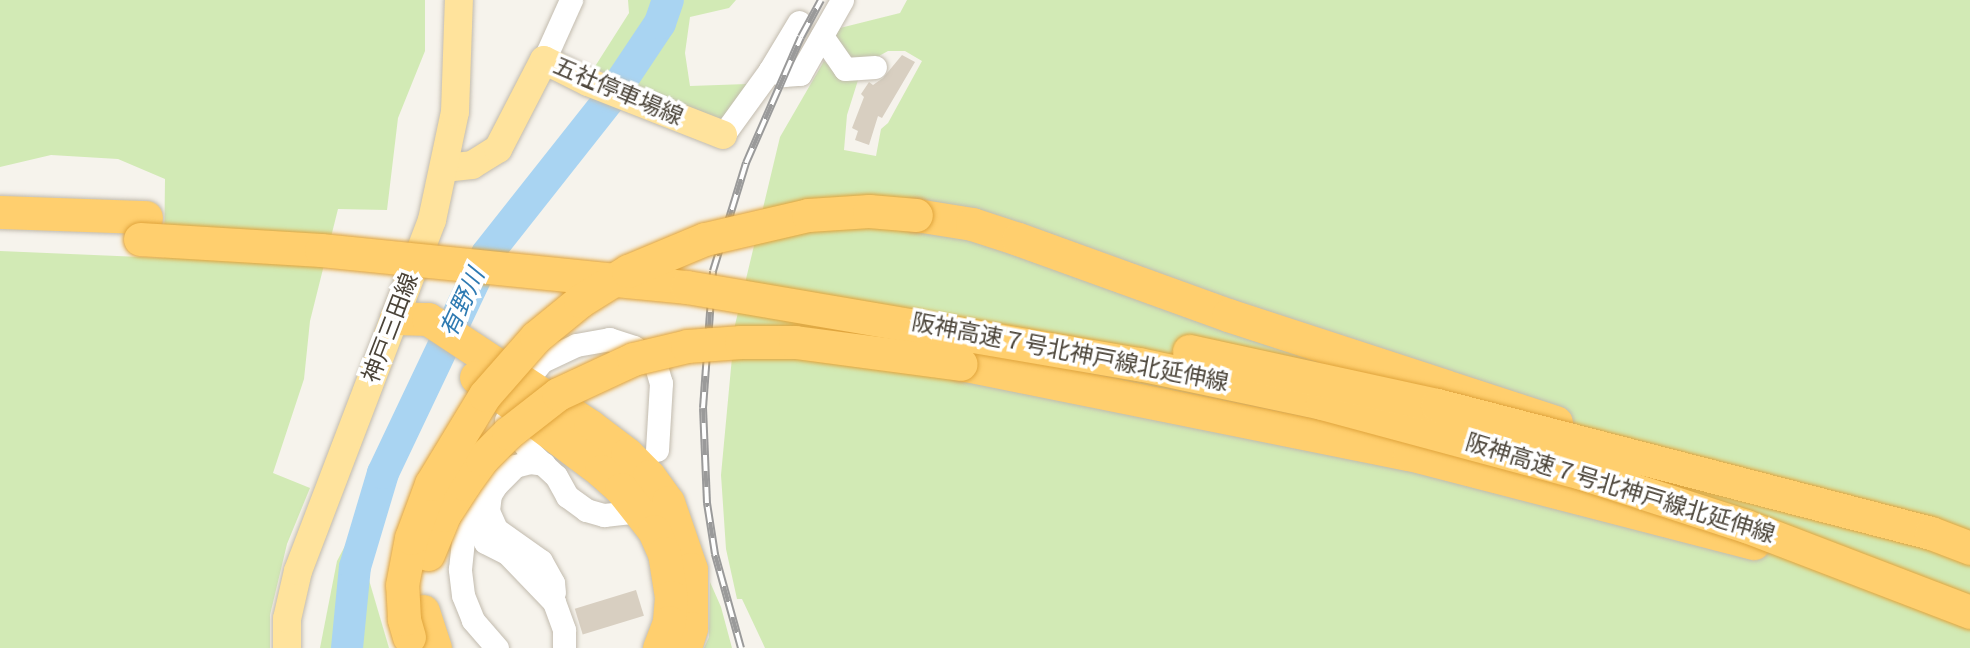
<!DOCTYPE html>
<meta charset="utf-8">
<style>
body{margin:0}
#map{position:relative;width:1970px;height:648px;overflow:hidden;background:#f6f3ec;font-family:"Work Sans","Noto Sans JP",sans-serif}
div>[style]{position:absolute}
.green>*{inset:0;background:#d2eab5}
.river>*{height:32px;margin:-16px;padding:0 16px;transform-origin:16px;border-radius:16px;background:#a9d4f2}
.building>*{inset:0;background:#d8cfc1;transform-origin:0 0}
.roads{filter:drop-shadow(0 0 2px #c2bbae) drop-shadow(0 0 2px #c2bbae)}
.minor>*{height:23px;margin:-11.5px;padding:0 11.5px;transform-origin:11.5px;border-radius:11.5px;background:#fff}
.major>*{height:28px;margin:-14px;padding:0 14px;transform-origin:14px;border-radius:14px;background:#ffe39c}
.highway>*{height:33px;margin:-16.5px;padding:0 16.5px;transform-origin:16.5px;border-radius:16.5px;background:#ffcf6e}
.rail>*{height:8px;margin-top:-4px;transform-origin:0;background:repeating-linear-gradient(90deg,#fff 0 16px,#9a9a9a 0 32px);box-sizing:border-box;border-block:2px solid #9a9a9a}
.bridges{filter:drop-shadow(0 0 2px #e0a43c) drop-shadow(0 0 2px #e0a43c)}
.highway-bridge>*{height:33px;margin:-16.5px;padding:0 16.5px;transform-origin:16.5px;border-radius:16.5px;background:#ffcf6e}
span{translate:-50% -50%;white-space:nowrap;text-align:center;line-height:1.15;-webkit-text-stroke:7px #fff;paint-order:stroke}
.street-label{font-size:23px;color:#4b4439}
.water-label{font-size:24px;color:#2e7ab2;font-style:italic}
</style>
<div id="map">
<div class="green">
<div style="clip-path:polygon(0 0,425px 0,425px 51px,398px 118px,387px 210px,338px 209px,310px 321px,304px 379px,273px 473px,310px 488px,287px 544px,270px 615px,270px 648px,0 648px,0 251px,164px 258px,165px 179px,118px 159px,51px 155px,0 167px)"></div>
<div style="clip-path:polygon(628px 0,736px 0,729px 8px,690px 17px,685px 53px,690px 86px,747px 84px,722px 124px,594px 68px,629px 13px)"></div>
<div style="clip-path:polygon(907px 0,1970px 0,1970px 648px,765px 648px,742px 599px,737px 599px,726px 549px,721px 475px,735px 325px,780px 137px,824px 61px,839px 74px,859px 77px,847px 115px,844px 150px,876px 156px,881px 129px,888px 123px,922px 61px,905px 51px,888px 51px,870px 61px,849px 62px,832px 40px,840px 28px,900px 13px)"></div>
<div style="clip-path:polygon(354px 529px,389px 648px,320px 648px,337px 561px)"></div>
<div style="clip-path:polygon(710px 582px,721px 607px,732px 648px,704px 648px,709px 637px)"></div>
</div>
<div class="river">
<div style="left:347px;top:648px;width:81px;rotate:-84.4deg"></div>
<div style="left:355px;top:567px;width:98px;rotate:-73.4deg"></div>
<div style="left:383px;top:473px;width:242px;rotate:-64.6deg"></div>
<div style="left:487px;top:254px;width:199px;rotate:-51.7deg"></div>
<div style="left:610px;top:98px;width:90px;rotate:-56.3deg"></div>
<div style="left:660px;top:23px;width:24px;rotate:-71deg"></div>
</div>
<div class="building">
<div style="clip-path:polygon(902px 55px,915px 62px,882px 118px,878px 116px,869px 145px,855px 140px,858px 131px,852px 128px,864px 97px,861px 94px,869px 82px,873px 85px,883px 78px)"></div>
<div style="left:636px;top:590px;width:27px;height:64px;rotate:73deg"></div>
</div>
<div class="roads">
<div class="minor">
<div style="left:822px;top:36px;width:40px;rotate:55.1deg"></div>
<div style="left:845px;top:69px;width:30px;rotate:-4deg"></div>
<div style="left:544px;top:60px;width:66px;rotate:-65.8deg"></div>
<div style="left:770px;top:70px;width:56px;rotate:-58.9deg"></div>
<div style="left:723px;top:135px;width:80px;rotate:-54.1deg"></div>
<div style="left:770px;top:70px;width:15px;rotate:20deg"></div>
<div style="left:784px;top:75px;width:16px;rotate:-4deg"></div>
<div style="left:800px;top:74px;width:85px;rotate:-60.4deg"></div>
<div style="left:525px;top:382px;width:27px;rotate:-51deg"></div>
<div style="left:542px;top:361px;width:38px;rotate:-25deg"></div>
<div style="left:576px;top:345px;width:34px;rotate:-10deg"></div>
<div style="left:609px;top:339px;width:26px;rotate:18deg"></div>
<div style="left:634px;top:347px;width:29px;rotate:41deg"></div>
<div style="left:656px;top:366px;width:18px;rotate:74deg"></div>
<div style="left:661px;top:383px;width:67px;rotate:93.4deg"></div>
<div style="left:506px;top:420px;width:40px;rotate:53deg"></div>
<div style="left:530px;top:452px;width:35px;rotate:43deg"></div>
<div style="left:556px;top:476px;width:23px;rotate:61deg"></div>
<div style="left:567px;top:496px;width:24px;rotate:36deg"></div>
<div style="left:586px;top:510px;width:19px;rotate:16deg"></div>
<div style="left:604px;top:515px;width:20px;rotate:-6deg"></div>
<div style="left:490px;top:494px;width:17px;rotate:97deg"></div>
<div style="left:488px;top:511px;width:20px;rotate:66deg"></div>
<div style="left:496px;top:529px;width:55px;rotate:35.4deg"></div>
<div style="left:541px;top:561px;width:25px;rotate:61deg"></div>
<div style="left:553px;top:583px;width:9px;rotate:84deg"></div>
<div style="left:473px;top:518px;width:27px;rotate:63deg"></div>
<div style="left:485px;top:542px;width:25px;rotate:27deg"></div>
<div style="left:507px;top:553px;width:68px;rotate:46.2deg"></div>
<div style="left:554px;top:602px;width:30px;rotate:70deg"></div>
<div style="left:564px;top:630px;width:18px;rotate:90deg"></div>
<div style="left:497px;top:648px;width:37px;rotate:-131deg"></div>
<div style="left:473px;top:620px;width:27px;rotate:-112deg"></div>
<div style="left:463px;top:595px;width:26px;rotate:-97deg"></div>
<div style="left:460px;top:569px;width:31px;rotate:-84deg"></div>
<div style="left:463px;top:538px;width:62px;rotate:-58.1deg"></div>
<div style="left:496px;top:485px;width:27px;rotate:-45deg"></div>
<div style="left:515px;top:466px;width:16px;rotate:-15deg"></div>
<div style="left:530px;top:462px;width:14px;rotate:8deg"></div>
</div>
<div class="major">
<div style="left:444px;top:168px;width:28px;rotate:-6deg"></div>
<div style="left:472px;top:165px;width:31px;rotate:-32deg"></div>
<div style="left:498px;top:149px;width:100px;rotate:-62.7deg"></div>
<div style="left:544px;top:60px;width:49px;rotate:26.6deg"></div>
<div style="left:588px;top:82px;width:145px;rotate:21.4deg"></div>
<div style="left:287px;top:648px;width:29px;rotate:-90deg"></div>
<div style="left:287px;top:619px;width:49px;rotate:-77.1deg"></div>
<div style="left:298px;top:571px;width:376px;rotate:-69.1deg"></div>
<div style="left:432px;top:220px;width:110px;rotate:-78deg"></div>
<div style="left:455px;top:112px;width:112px;rotate:-88deg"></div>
</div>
<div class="highway">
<div style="left:0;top:212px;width:146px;rotate:2deg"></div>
<div style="left:916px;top:215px;width:57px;rotate:9.1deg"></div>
<div style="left:972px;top:224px;width:48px;rotate:18.1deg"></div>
<div style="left:1018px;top:239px;width:223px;rotate:19.9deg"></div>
<div style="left:1228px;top:315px;width:345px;rotate:18.1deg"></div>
<div style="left:396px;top:318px;width:32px;rotate:2deg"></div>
<div style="left:428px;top:319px;width:194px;rotate:33.4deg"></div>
<div style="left:590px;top:426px;width:46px;rotate:37.1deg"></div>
<div style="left:627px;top:454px;width:31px;rotate:45deg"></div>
<div style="left:649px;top:476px;width:32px;rotate:54deg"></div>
<div style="left:668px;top:502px;width:71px;rotate:71.1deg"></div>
<div style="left:691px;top:569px;width:59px;rotate:90deg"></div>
<div style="left:691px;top:628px;width:21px;rotate:107deg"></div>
<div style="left:961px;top:364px;width:457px;rotate:11.4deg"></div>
<div style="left:1409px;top:454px;width:356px;rotate:14.5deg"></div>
<div style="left:476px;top:377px;width:156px;rotate:36.9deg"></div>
<div style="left:601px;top:471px;width:27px;rotate:42deg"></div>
<div style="left:621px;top:489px;width:53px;rotate:51.8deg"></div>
<div style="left:654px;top:531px;width:24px;rotate:66deg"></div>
<div style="left:664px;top:553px;width:45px;rotate:81deg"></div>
<div style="left:671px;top:597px;width:25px;rotate:95deg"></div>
<div style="left:669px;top:622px;width:28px;rotate:111deg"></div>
<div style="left:423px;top:611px;width:39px;rotate:72deg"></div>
</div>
</div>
<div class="rail">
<div style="left:741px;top:648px;width:98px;rotate:-105.5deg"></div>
<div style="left:715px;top:554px;width:52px;rotate:-98.9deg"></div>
<div style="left:707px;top:503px;width:95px;rotate:-92.4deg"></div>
<div style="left:703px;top:408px;width:137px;rotate:-85.8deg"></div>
<div style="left:713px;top:271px;width:113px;rotate:-73deg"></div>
<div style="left:746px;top:163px;width:137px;rotate:-66.4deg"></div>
<div style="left:801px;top:37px;width:42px;rotate:-61.6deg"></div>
</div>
<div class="bridges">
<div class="highway-bridge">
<div style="left:140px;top:239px;width:181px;rotate:3.5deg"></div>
<div style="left:321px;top:250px;width:368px;rotate:5.8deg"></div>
<div style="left:687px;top:287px;width:459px;rotate:9.7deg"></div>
<div style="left:1139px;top:364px;width:187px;rotate:12deg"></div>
<div style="left:1322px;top:403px;width:269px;rotate:15.1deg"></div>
<div style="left:1582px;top:473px;width:172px;rotate:17.9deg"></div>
<div style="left:1746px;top:526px;width:240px;rotate:21deg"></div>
<div style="left:1189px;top:351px;width:254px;rotate:12.3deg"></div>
<div style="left:1437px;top:405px;width:510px;rotate:14.53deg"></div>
<div style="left:1931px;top:533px;width:42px;rotate:21deg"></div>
<div style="left:428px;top:554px;width:42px;rotate:-67.7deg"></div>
<div style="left:444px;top:515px;width:37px;rotate:-57deg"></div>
<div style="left:464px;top:484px;width:31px;rotate:-54deg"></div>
<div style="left:482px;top:459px;width:37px;rotate:-45deg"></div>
<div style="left:508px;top:433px;width:63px;rotate:-38deg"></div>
<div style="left:558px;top:394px;width:83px;rotate:-25deg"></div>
<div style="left:633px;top:359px;width:56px;rotate:-13.5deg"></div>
<div style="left:687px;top:346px;width:54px;rotate:-4.2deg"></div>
<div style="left:741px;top:342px;width:54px"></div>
<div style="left:795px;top:342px;width:167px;rotate:7.5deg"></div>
<div style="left:409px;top:637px;width:19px;rotate:-106deg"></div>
<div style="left:404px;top:619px;width:34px;rotate:-93deg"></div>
<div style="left:402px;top:585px;width:48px;rotate:-79.2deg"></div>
<div style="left:411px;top:538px;width:58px;rotate:-69.7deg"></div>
<div style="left:431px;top:484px;width:104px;rotate:-58.8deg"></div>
<div style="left:485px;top:395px;width:77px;rotate:-48.7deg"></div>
<div style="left:536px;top:337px;width:57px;rotate:-39.3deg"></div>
<div style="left:580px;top:301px;width:57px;rotate:-32deg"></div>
<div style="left:628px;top:271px;width:83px;rotate:-22.6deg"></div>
<div style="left:705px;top:239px;width:106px;rotate:-13.1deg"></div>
<div style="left:808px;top:215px;width:61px;rotate:-3.8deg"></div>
<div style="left:869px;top:211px;width:47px;rotate:4.9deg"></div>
</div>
</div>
<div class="street-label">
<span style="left:618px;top:92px;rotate:23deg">五社停車場線</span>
<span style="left:391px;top:328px;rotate:-69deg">神戸三田線</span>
<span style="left:1070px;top:353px;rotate:11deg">阪神高速７号北神戸線北延伸線</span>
<span style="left:1620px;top:489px;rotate:17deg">阪神高速７号北神戸線北延伸線</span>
</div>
<div class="water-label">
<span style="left:463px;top:303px;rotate:-65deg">有野川</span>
</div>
</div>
